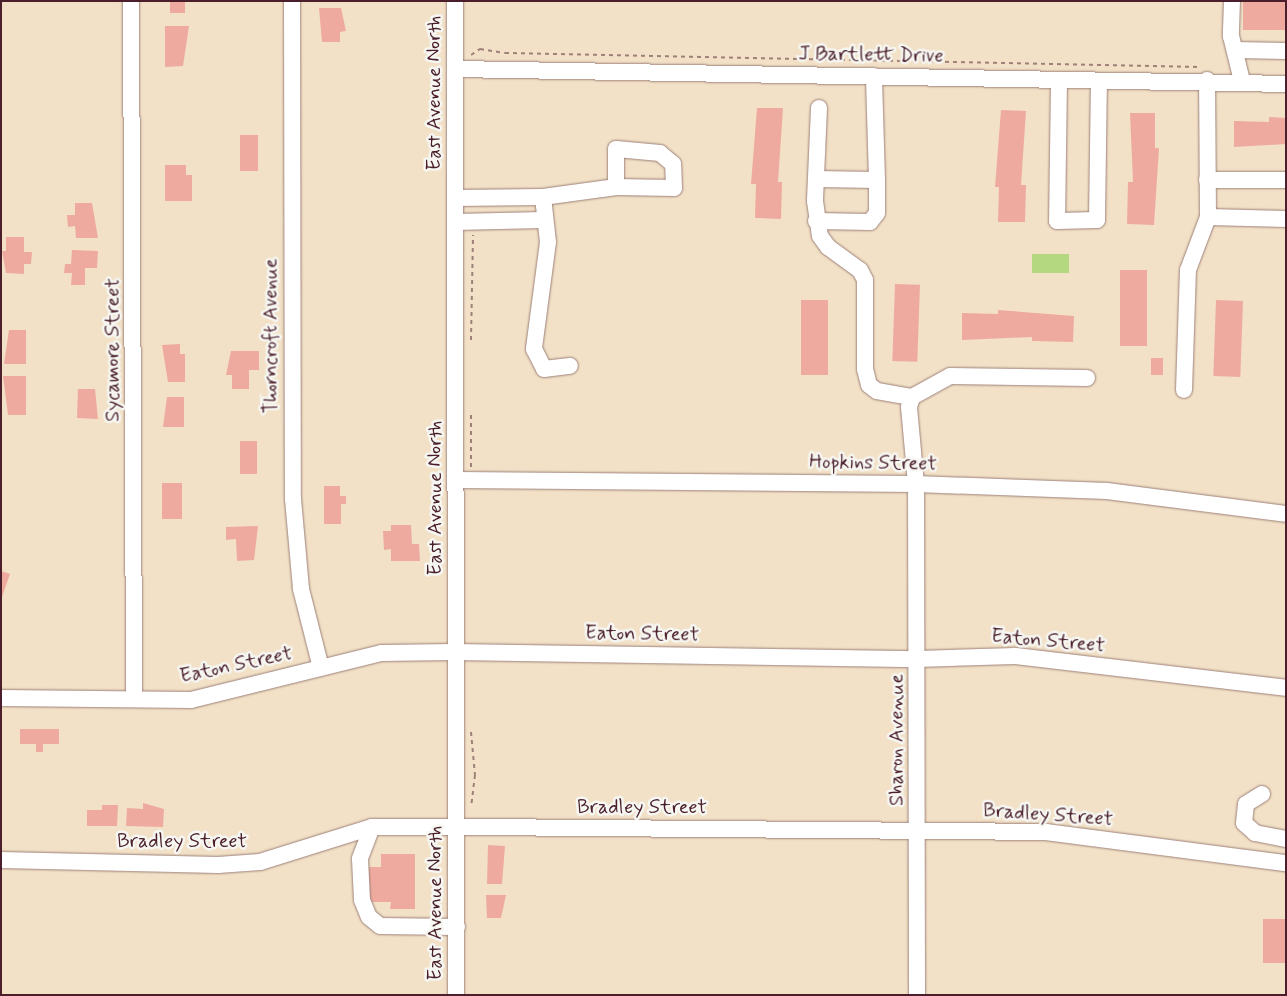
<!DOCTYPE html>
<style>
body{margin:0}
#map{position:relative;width:1287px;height:996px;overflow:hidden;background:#f2e1c7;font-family:Mynerve,sans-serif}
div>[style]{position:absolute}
.green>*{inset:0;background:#b4d880;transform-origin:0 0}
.building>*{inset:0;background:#efaa9f;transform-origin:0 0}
.path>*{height:2px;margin-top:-1px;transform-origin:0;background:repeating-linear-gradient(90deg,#9e8079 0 4px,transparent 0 8px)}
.roads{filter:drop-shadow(0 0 1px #9e8079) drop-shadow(0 0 1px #9e8079)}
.minor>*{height:16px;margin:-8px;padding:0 8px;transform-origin:8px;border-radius:8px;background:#fff}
span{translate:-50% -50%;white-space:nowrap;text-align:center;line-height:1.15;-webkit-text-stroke:5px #f6f6f2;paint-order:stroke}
.street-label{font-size:20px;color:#4a1f2b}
.frame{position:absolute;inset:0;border:2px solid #4a1f2b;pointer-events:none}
</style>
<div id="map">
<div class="green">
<div style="left:1032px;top:254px;width:37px;height:19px"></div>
</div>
<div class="building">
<div style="left:170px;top:1px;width:15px;height:12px"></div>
<div style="left:1243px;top:1px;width:43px;height:29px"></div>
<div style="clip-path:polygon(319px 8px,341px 8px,346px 31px,340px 32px,340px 42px,322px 42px)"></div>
<div style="clip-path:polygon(165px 26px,189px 26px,183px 66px,165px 67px)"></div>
<div style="clip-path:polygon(757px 108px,783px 108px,778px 182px,782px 182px,781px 219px,755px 218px,756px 184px,751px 184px)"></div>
<div style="clip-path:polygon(1001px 110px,1026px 111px,1021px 185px,1026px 185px,1025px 222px,998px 222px,999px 187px,995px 187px)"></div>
<div style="clip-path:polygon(1130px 113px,1155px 113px,1155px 148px,1159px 148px,1154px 225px,1127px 224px,1128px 182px,1133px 182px)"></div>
<div style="clip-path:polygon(1269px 117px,1286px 118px,1286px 144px,1234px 147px,1234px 121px,1269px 122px)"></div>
<div style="left:240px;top:135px;width:18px;height:36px"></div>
<div style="clip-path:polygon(165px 165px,186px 165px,186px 175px,192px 175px,192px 201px,165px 201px)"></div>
<div style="clip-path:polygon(75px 203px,92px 203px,98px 238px,76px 238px,75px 226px,68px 227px,67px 215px,75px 215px)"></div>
<div style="clip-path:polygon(6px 237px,24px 237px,24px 252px,32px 252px,31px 264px,24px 264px,24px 274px,6px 273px,2px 251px,6px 251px)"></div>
<div style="clip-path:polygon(72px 250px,98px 251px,97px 268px,85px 268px,85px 285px,71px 285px,72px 273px,64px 273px,65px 264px,71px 264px)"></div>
<div style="left:1120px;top:270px;width:27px;height:76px"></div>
<div style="left:895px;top:284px;width:25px;height:77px;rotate:2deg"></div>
<div style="left:801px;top:300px;width:27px;height:75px"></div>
<div style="left:1216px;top:300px;width:27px;height:76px;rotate:2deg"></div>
<div style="clip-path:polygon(998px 310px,1074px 316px,1073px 342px,1032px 341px,1032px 337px,962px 340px,962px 313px,998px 314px)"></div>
<div style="clip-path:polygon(9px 330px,26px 330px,26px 364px,4px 364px)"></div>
<div style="clip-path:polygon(180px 344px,180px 354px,185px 354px,185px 382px,168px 382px,162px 345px)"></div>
<div style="clip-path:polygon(231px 351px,259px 351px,259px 370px,249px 370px,249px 389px,232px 389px,232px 375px,226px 375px)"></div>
<div style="left:1151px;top:358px;width:12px;height:17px"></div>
<div style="clip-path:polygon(3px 376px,26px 376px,26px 415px,8px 415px)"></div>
<div style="clip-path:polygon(78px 389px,95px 389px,98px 419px,77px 418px)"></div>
<div style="clip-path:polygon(167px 397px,184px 397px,184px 427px,163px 427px)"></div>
<div style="left:240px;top:441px;width:17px;height:33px"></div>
<div style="left:162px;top:483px;width:20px;height:36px"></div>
<div style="clip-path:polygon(324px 486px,340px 486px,340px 496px,346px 496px,346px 504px,341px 504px,341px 524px,324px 524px)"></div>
<div style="clip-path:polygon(391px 525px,411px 525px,412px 544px,419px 544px,420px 561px,391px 561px,391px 549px,384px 550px,383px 531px,391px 531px)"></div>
<div style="clip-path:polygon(258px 526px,254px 560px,237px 561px,236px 539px,226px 540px,226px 527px)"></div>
<div style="clip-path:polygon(1px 571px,10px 574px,2px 597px,1px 597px)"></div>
<div style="clip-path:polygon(20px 729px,59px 729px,59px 744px,43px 744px,43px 752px,36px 752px,36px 744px,20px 744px)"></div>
<div style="clip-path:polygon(143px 803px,164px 809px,163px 827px,126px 826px,127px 808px,143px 809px)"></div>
<div style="clip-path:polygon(102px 805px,118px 805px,117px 826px,87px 826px,87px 810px,102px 810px)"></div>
<div style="clip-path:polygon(488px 845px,505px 846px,502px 884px,487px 884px)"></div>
<div style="clip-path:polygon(381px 854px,415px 854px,415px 909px,390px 909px,391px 902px,369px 902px,369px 867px,381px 867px)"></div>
<div style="clip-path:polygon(486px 895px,506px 895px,501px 918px,487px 918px)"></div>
<div style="left:1286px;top:919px;width:44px;height:23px;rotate:90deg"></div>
</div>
<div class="path">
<div style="left:471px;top:55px;width:11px;rotate:-34deg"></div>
<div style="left:480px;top:49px;width:25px;rotate:9deg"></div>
<div style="left:505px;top:53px;width:696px;rotate:1.15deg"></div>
<div style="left:471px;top:340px;width:105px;rotate:-88.9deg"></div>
<div style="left:471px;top:415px;width:52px;rotate:90deg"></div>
<div style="left:471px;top:732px;width:43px;rotate:84.7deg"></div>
<div style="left:475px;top:775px;width:32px;rotate:97deg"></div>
</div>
<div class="roads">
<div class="minor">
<div style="left:131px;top:1px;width:698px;rotate:89.75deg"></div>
<div style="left:292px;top:1px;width:498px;rotate:89.9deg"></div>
<div style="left:293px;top:499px;width:90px;rotate:84.9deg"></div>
<div style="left:301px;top:589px;width:81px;rotate:75.8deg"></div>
<div style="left:455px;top:1px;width:994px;rotate:89.94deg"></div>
<div style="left:1232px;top:1px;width:35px;rotate:92deg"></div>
<div style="left:1231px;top:36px;width:46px;rotate:76.3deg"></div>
<div style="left:1236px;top:50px;width:50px;rotate:1.1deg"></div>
<div style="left:455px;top:69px;width:831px;rotate:1.03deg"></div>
<div style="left:1059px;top:81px;width:140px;rotate:90.8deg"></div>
<div style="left:1057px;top:221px;width:40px;rotate:-1.4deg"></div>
<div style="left:1097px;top:220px;width:139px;rotate:-89.2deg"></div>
<div style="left:819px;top:108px;width:93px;rotate:92.5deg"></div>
<div style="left:815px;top:201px;width:35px;rotate:82deg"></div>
<div style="left:820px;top:236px;width:14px;rotate:54deg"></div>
<div style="left:828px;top:247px;width:39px;rotate:36deg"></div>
<div style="left:860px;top:270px;width:11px;rotate:63deg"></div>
<div style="left:865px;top:280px;width:89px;rotate:90deg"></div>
<div style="left:865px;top:369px;width:16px;rotate:76deg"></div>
<div style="left:869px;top:385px;width:10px;rotate:37deg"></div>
<div style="left:877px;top:391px;width:36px;rotate:10deg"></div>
<div style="left:816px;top:179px;width:61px;rotate:0.9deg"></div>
<div style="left:877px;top:180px;width:104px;rotate:-91.7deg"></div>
<div style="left:1207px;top:180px;width:79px"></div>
<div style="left:543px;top:197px;width:45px;rotate:83.7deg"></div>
<div style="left:548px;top:242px;width:108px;rotate:97.5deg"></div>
<div style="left:534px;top:349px;width:22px;rotate:63deg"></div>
<div style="left:544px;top:369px;width:26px;rotate:-7deg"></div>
<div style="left:455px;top:198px;width:88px;rotate:-0.7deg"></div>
<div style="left:543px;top:197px;width:74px;rotate:-7.8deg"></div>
<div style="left:616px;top:187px;width:58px;rotate:1deg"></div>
<div style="left:674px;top:188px;width:24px;rotate:-92deg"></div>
<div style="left:673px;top:164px;width:17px;rotate:-140deg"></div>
<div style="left:660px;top:153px;width:44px;rotate:-174.8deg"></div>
<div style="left:616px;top:149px;width:38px;rotate:90deg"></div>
<div style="left:1208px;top:217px;width:78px;rotate:1.5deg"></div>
<div style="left:816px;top:221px;width:54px;rotate:1.1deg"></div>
<div style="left:870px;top:222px;width:11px;rotate:-52deg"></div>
<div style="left:877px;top:213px;width:33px;rotate:-90deg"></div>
<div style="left:455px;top:222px;width:88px;rotate:-1.3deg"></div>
<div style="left:1184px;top:390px;width:120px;rotate:-88.1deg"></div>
<div style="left:1188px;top:270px;width:57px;rotate:-69.3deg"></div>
<div style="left:1208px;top:217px;width:137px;rotate:-90.4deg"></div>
<div style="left:458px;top:480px;width:458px;rotate:0.5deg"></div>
<div style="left:916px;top:484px;width:191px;rotate:2.1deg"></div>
<div style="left:1107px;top:491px;width:180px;rotate:7.3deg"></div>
<div style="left:1px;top:698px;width:190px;rotate:0.6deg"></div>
<div style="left:191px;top:700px;width:196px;rotate:-13.9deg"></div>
<div style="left:381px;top:653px;width:73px;rotate:-0.8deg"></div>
<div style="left:454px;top:652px;width:464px;rotate:0.9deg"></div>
<div style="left:918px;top:659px;width:97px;rotate:-1.8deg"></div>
<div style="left:1015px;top:656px;width:273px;rotate:6.7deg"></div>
<div style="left:1262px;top:794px;width:19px;rotate:148deg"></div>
<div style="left:1246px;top:804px;width:19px;rotate:96deg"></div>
<div style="left:1244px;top:823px;width:15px;rotate:42deg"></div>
<div style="left:1255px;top:833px;width:32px;rotate:11deg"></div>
<div style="left:372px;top:827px;width:34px;rotate:111deg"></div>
<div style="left:360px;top:859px;width:41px;rotate:87.2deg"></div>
<div style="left:362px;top:900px;width:18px;rotate:68deg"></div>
<div style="left:369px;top:917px;width:14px;rotate:39deg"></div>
<div style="left:380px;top:926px;width:77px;rotate:0.7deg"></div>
<div style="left:1px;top:860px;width:217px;rotate:1.3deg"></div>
<div style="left:218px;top:865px;width:42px;rotate:-4.1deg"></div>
<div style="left:260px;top:862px;width:117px;rotate:-17.4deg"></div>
<div style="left:372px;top:827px;width:106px"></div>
<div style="left:478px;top:827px;width:568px;rotate:0.5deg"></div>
<div style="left:1046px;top:832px;width:242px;rotate:7.4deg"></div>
<div style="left:917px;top:995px;width:511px;rotate:-90.11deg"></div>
<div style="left:916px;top:484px;width:77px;rotate:-95.2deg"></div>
<div style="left:909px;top:407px;width:10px;rotate:-73deg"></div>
<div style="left:912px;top:397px;width:43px;rotate:-28.9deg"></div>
<div style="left:950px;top:376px;width:137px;rotate:0.8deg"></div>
</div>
</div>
<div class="street-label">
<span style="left:871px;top:55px;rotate:1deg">J Bartlett Drive</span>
<span style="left:434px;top:93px;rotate:-90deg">East Avenue North</span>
<span style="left:271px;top:336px;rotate:-90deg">Thorncroft Avenue</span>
<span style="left:113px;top:350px;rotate:-90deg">Sycamore Street</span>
<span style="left:873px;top:463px;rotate:1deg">Hopkins Street</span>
<span style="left:435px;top:498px;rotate:-90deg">East Avenue North</span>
<span style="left:642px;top:634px;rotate:1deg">Eaton Street</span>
<span style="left:1048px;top:641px;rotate:5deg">Eaton Street</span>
<span style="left:236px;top:665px;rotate:-12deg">Eaton Street</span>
<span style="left:897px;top:740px;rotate:-90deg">Sharon Avenue</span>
<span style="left:642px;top:807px">Bradley Street</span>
<span style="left:1048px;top:815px;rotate:4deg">Bradley Street</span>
<span style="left:182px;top:841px">Bradley Street</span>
<span style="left:435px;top:903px;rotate:-90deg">East Avenue North</span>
</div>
<div class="frame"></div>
</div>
